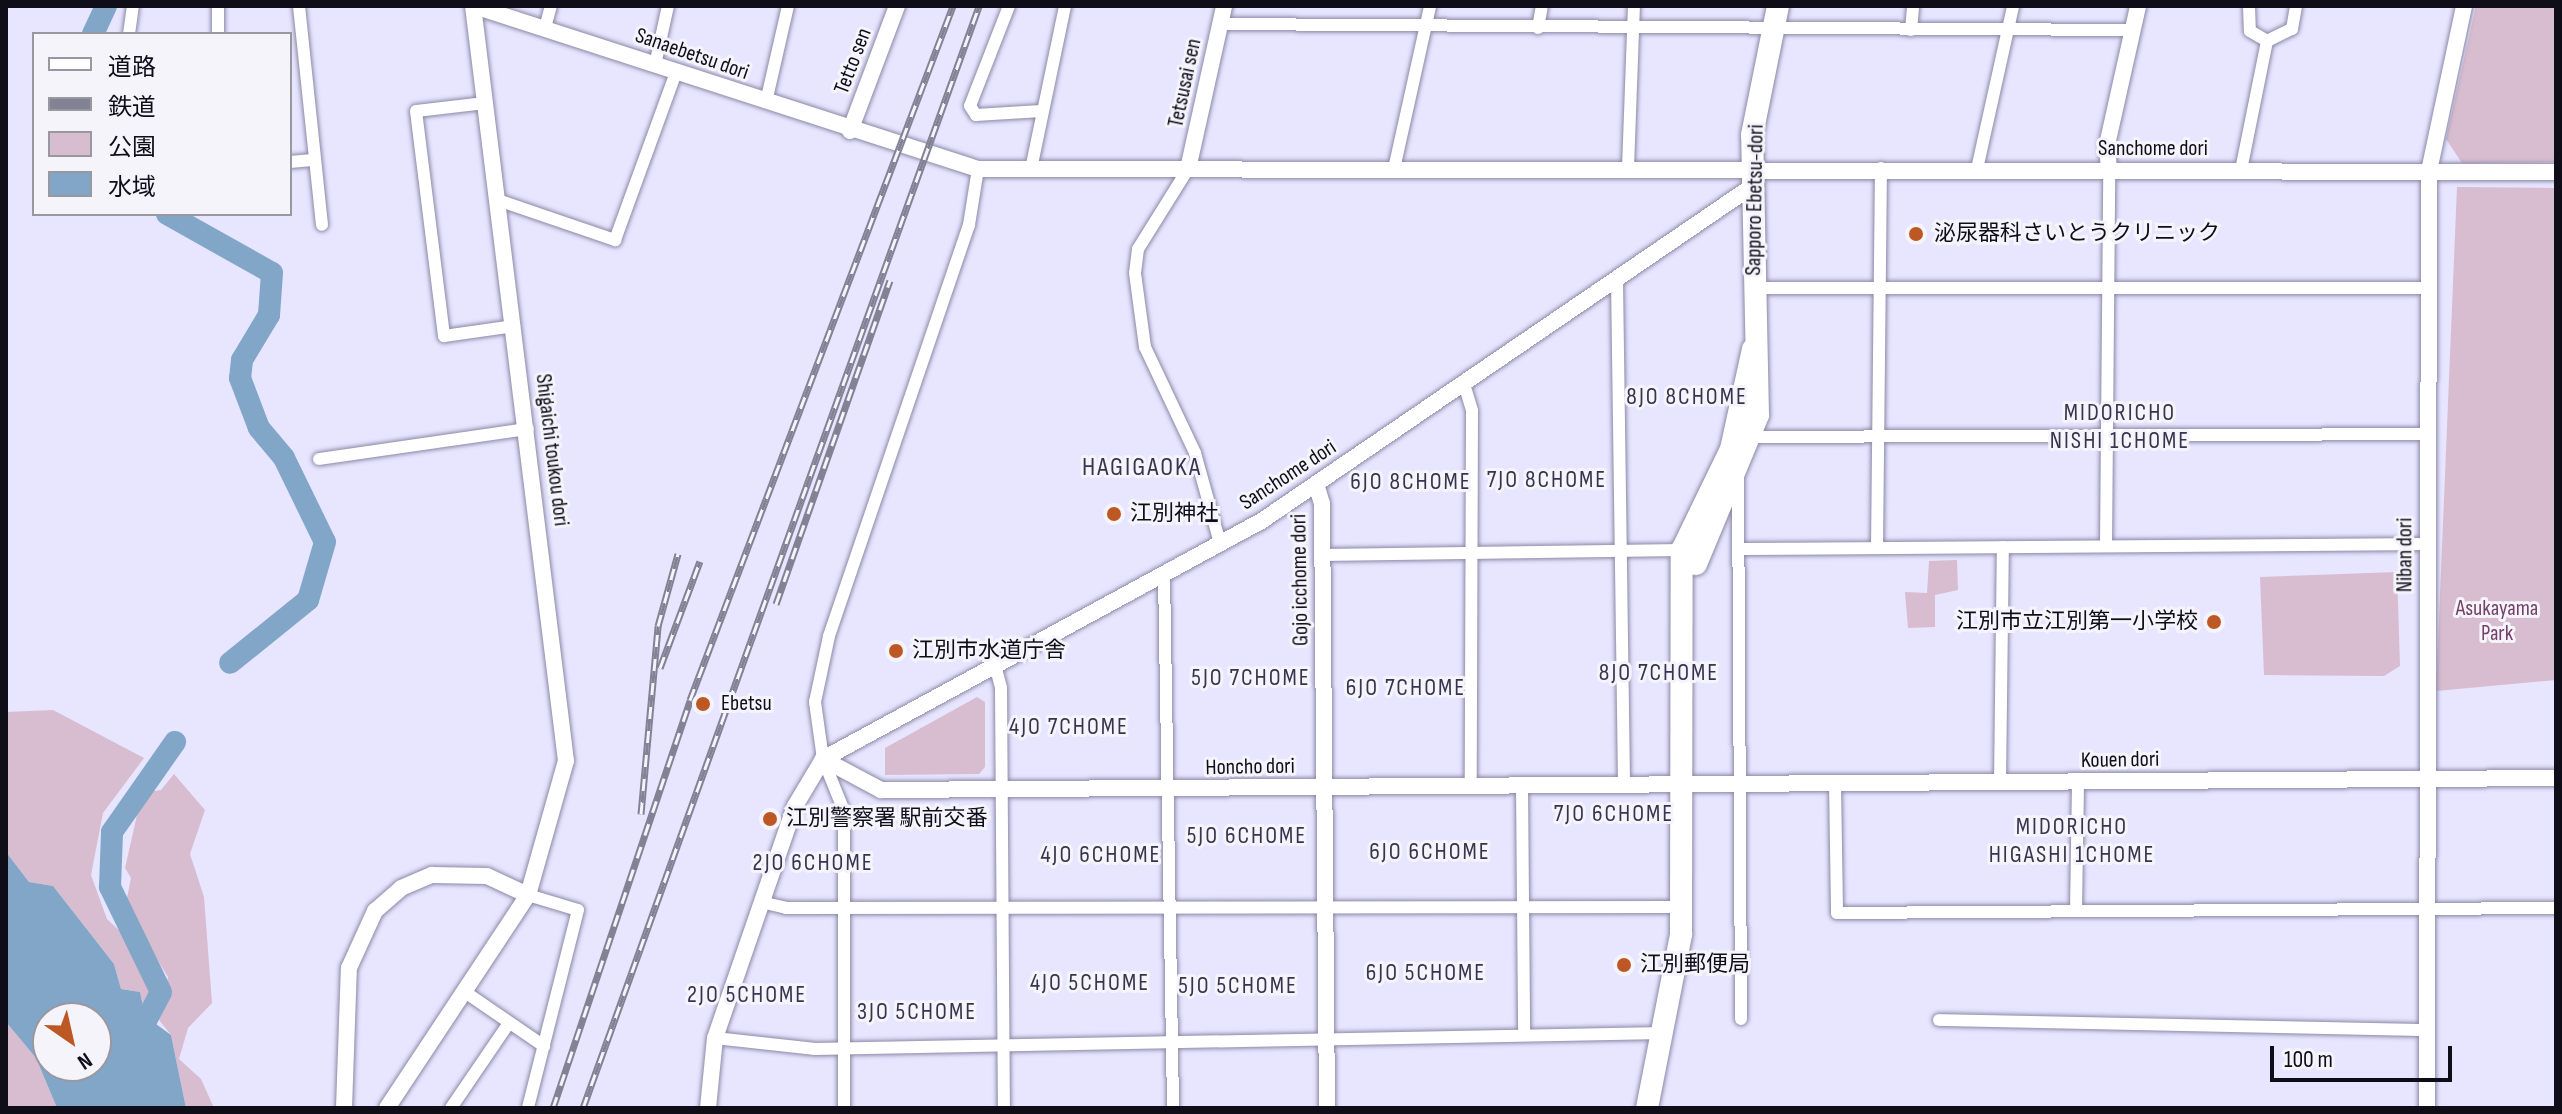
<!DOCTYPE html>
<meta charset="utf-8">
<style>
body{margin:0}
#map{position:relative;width:2562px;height:1114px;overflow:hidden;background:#e7e5ff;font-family:"Sofia Sans Condensed","Noto Sans JP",sans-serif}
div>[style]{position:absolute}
.green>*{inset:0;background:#d8bdd0}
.water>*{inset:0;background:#82a6c7}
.river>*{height:22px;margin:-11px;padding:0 11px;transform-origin:11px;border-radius:11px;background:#82a6c7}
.roads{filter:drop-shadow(0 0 2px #8c88a6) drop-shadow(0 0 2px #8c88a6)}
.minor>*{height:12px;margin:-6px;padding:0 6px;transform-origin:6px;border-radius:6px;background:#fff}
.tertiary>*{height:16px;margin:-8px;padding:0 8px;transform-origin:8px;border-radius:8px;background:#fff}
.trunk>*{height:22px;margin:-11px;padding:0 11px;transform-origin:11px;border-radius:11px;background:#fff}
.rail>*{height:7px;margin-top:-3.5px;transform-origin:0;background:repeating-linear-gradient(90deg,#f5f4fb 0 12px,#838194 0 24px);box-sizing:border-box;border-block:2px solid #838194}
.dots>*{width:22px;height:22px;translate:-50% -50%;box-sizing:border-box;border:4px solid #f5f4fb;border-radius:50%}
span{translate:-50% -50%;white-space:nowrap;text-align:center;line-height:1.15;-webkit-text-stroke:6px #f5f4fb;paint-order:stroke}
.street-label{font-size:22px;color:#0f0d18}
.poi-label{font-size:22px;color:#0f0d18}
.left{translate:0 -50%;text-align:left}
.right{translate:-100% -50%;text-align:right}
.park-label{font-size:22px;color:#743f68}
.neighbourhood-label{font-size:24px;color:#38344e;letter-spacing:2px}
.quarter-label{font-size:26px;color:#38344e;letter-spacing:2px}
.frame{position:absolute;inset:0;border:8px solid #0f0d18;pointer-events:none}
.legend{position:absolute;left:32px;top:32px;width:260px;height:184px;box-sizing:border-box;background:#f5f4fb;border:2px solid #9998a0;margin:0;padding:10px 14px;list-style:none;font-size:24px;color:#0f0d18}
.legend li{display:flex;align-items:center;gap:16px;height:40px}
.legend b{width:40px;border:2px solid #9998a0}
.north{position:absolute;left:32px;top:1002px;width:80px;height:80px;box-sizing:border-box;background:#f5f4fb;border:2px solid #9998a0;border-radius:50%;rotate:146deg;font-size:22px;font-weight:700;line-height:32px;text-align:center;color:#0f0d18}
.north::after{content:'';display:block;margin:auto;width:28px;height:36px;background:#bd5825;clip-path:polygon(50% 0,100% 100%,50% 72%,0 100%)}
.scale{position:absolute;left:2270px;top:1046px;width:182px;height:36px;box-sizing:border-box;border:4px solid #0f0d18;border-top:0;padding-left:10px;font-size:24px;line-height:28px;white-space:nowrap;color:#0f0d18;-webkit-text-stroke:6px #f5f4fb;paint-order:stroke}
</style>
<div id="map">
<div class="green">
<div style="clip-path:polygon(2476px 6px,2556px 6px,2556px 162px,2462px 163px,2446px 139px)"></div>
<div style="clip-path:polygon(2457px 187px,2556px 188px,2556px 680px,2436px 691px)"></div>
<div style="clip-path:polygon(1957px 560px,1958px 590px,1935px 595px,1935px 627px,1908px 628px,1905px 592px,1927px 593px,1929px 561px)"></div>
<div style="clip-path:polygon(2397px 572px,2400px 666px,2384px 676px,2264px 675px,2260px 577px)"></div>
<div style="clip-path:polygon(977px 697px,985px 702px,985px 767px,979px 774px,885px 775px,885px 748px)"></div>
<div style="clip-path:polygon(53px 710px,144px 758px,103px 813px,91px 875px,107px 919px,124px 935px,156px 992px,143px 1007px,140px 992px,121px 989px,114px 964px,53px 886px,29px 882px,6px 852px,6px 712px)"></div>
<div style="clip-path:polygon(174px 774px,205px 810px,190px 854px,204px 897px,212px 1003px,188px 1028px,179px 1059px,201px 1079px,214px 1108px,186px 1108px,171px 1035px,159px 1020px,168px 977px,125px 908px,131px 878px,125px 868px,142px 793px,161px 790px)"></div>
<div style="clip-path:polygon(6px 1022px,36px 1058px,57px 1108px,6px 1108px)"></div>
</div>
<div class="water">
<div style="clip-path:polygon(evenodd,6px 852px,29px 882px,53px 886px,114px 964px,121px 989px,140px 992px,145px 1016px,171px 1035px,186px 1108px,57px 1108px,36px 1058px,6px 1022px,6px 852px,48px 1018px,96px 1018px,96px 1066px,48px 1066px,48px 1018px)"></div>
</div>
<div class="river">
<div style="left:93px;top:34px;width:31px;rotate:-65deg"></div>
<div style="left:167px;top:214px;width:120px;rotate:29.3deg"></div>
<div style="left:272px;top:273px;width:42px;rotate:94.1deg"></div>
<div style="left:269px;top:315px;width:52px;rotate:121deg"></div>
<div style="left:242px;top:360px;width:18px;rotate:96deg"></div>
<div style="left:240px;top:378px;width:53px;rotate:69.2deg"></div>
<div style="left:259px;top:428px;width:39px;rotate:50deg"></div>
<div style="left:284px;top:458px;width:93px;rotate:64deg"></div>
<div style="left:325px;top:542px;width:60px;rotate:106.3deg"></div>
<div style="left:308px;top:600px;width:100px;rotate:141.1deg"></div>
<div style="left:135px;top:1042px;width:56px;rotate:-62.5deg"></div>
<div style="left:161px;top:992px;width:117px;rotate:-115.9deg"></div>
<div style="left:110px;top:887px;width:55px;rotate:-87.9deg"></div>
<div style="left:112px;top:832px;width:110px;rotate:-55deg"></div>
</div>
<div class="roads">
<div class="minor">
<div style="left:218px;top:6px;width:28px;rotate:90deg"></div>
<div style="left:299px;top:6px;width:220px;rotate:84deg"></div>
<div style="left:1009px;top:6px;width:107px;rotate:111.3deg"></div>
<div style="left:970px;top:106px;width:11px;rotate:56deg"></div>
<div style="left:976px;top:115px;width:65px;rotate:-3.5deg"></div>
<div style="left:2249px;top:6px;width:25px;rotate:88deg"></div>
<div style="left:2250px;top:31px;width:20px;rotate:30deg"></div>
<div style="left:2267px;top:41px;width:28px;rotate:-26deg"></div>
<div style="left:2292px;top:29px;width:23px;rotate:-80deg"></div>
<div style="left:1220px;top:24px;width:912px;rotate:0.38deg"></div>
<div style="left:545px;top:28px;width:23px;rotate:-75deg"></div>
<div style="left:1538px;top:28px;width:22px;rotate:-80deg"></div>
<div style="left:1911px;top:30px;width:24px;rotate:-85deg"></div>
<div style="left:129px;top:34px;width:28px;rotate:-82deg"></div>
<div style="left:655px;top:65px;width:60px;rotate:-77.6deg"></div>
<div style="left:766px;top:102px;width:98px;rotate:-77.1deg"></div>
<div style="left:485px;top:103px;width:69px;rotate:173.4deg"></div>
<div style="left:416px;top:111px;width:227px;rotate:82.9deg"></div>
<div style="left:444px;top:336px;width:71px;rotate:-8.1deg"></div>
<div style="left:290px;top:162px;width:25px;rotate:-5deg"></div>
<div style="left:1628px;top:168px;width:162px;rotate:-87.9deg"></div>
<div style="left:1031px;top:169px;width:167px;rotate:-78.2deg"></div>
<div style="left:1188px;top:169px;width:94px;rotate:122deg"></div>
<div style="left:1138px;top:249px;width:24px;rotate:97deg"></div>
<div style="left:1135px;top:273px;width:75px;rotate:82.3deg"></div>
<div style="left:1145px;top:347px;width:117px;rotate:64.7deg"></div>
<div style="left:1195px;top:453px;width:93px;rotate:74.5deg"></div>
<div style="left:1394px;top:169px;width:167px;rotate:-77.5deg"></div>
<div style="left:1977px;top:169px;width:167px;rotate:-77.5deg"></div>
<div style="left:2241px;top:170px;width:132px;rotate:-78.6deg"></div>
<div style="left:498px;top:200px;width:124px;rotate:18.9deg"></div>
<div style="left:615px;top:240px;width:179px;rotate:-70deg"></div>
<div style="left:1617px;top:280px;width:504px;rotate:89.2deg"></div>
<div style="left:1754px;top:288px;width:675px"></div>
<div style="left:1464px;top:384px;width:28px;rotate:73deg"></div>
<div style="left:1472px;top:411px;width:375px;rotate:90.2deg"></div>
<div style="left:1752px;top:437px;width:676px;rotate:-0.25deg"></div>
<div style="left:319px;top:459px;width:211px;rotate:-8.2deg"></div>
<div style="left:1738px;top:475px;width:544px;rotate:89.68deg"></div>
<div style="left:2106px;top:546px;width:375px;rotate:-89.5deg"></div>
<div style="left:1877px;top:548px;width:380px;rotate:-89.4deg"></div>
<div style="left:1743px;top:549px;width:684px;rotate:-0.42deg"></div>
<div style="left:1322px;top:555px;width:360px;rotate:-0.8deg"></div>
<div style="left:1164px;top:574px;width:534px;rotate:89.03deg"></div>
<div style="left:995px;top:665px;width:24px;rotate:75deg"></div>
<div style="left:1001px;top:688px;width:420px;rotate:89.6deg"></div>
<div style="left:2000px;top:782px;width:235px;rotate:-89.3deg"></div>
<div style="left:1835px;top:783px;width:130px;rotate:89.1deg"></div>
<div style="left:1837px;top:913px;width:719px;rotate:-0.4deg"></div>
<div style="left:1522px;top:786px;width:249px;rotate:89.5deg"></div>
<div style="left:528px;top:895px;width:52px;rotate:16.7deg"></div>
<div style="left:578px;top:910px;width:204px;rotate:104.2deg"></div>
<div style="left:761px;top:902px;width:26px;rotate:13deg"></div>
<div style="left:786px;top:908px;width:896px;rotate:-0.06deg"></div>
<div style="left:2076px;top:911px;width:129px;rotate:-89.1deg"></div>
<div style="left:465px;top:992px;width:96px;rotate:34.4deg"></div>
<div style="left:1939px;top:1020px;width:488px;rotate:1.2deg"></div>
<div style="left:715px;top:1038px;width:101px;rotate:6.3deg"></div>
<div style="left:815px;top:1049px;width:849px;rotate:-1.08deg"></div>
<div style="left:451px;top:1108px;width:103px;rotate:-55.7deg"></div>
<div style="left:844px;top:1108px;width:297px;rotate:-90deg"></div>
<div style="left:844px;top:811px;width:56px;rotate:-112deg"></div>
<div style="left:823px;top:759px;width:58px;rotate:-98deg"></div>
<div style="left:815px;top:702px;width:67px;rotate:-78deg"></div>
<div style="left:829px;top:636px;width:434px;rotate:-71.2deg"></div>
<div style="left:969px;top:225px;width:57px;rotate:-80.9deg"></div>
</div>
<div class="tertiary">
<div style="left:474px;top:6px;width:530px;rotate:17.92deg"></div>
<div style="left:978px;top:169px;width:1578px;rotate:0.11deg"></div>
<div style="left:850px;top:131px;width:134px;rotate:-69.4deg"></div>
<div style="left:1188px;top:169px;width:167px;rotate:-77.5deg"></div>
<div style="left:2109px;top:171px;width:26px;rotate:-94deg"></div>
<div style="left:2107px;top:145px;width:142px;rotate:-77.4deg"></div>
<div style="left:1316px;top:484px;width:21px;rotate:73deg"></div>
<div style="left:1322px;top:504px;width:604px;rotate:89.53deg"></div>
<div style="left:823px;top:759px;width:66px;rotate:28.1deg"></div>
<div style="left:881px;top:790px;width:1675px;rotate:-0.41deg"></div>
<div style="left:344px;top:1108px;width:140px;rotate:-88deg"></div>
<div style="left:349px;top:968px;width:63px;rotate:-65.5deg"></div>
<div style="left:375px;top:911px;width:35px;rotate:-41deg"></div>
<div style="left:401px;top:888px;width:34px;rotate:-23deg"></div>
<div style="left:432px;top:875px;width:55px;rotate:1deg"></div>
<div style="left:487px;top:876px;width:45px;rotate:24.9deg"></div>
<div style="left:387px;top:1108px;width:255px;rotate:-56.5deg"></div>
<div style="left:528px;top:895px;width:139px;rotate:-74.2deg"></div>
<div style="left:566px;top:761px;width:761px;rotate:-97.02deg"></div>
<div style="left:708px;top:1108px;width:70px;rotate:-84.3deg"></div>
<div style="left:715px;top:1038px;width:245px;rotate:-71deg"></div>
<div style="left:795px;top:806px;width:55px;rotate:-59.2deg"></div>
<div style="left:823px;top:759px;width:497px;rotate:-28.5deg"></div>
<div style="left:1260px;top:522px;width:594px;rotate:-34.3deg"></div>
<div style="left:2427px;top:1108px;width:937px;rotate:-89.88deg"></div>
<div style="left:2429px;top:171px;width:169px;rotate:-78deg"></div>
</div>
<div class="trunk">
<div style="left:1696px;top:564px;width:161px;rotate:-67.4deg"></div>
<div style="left:1758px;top:415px;width:280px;rotate:-91.2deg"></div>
<div style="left:1752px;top:135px;width:132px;rotate:-78.6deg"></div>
<div style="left:1647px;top:1108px;width:177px;rotate:-78.9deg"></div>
<div style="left:1681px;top:934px;width:384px;rotate:-89.9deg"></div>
<div style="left:1682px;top:550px;width:112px;rotate:-64.1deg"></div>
<div style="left:1731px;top:449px;width:102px;rotate:-77.6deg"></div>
</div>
</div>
<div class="rail">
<div style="left:776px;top:604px;width:343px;rotate:-70.6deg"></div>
<div style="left:660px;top:668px;width:114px;rotate:-69.5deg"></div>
<div style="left:641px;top:814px;width:189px;rotate:-84.8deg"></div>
<div style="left:658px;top:626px;width:75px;rotate:-74.5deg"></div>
<div style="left:553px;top:1108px;width:430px;rotate:-71.4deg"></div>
<div style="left:690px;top:700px;width:742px;rotate:-69.25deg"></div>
<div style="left:583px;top:1108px;width:1171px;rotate:-70.23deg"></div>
</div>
<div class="dots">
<div style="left:1916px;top:234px;background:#bd5825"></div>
<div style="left:1114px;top:514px;background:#bd5825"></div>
<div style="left:2214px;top:622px;background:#bd5825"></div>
<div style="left:896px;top:651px;background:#bd5825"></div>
<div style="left:703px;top:704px;background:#bd5825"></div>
<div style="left:770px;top:819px;background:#bd5825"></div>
<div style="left:1624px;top:965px;background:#bd5825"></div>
</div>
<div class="street-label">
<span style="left:692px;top:54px;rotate:19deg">Sanaebetsu dori</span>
<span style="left:853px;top:61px;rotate:-69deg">Tetto sen</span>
<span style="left:1185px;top:83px;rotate:-78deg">Tetsusai sen</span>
<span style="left:2153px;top:149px">Sanchome dori</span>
<span style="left:1755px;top:200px;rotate:-89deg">Sapporo Ebetsu-dori</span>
<span style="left:552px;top:450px;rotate:83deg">Shigaichi toukou dori</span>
<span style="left:1288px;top:475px;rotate:-33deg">Sanchome dori</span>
<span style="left:2405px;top:555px;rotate:-90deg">Niban dori</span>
<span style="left:1300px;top:580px;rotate:-91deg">Gojo icchome dori</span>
<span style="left:2120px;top:760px;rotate:-1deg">Kouen dori</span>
<span style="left:1250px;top:767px;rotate:-1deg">Honcho dori</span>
</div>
<div class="poi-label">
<span class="left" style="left:1934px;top:234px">泌尿器科さいとうクリニック</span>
<span class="left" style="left:1130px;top:514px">江別神社</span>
<span class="right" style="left:2198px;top:622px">江別市立江別第一小学校</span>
<span class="left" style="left:912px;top:651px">江別市水道庁舎</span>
<span class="left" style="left:721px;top:704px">Ebetsu</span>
<span class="left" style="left:786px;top:819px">江別警察署 駅前交番</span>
<span class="left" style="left:1640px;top:965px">江別郵便局</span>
</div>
<div class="park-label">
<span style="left:2497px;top:621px">Asukayama<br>Park</span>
</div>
<div class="neighbourhood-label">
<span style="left:1687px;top:397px">8JO 8CHOME</span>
<span style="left:2120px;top:427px">MIDORICHO<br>NISHI 1CHOME</span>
<span style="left:1547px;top:480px">7JO 8CHOME</span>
<span style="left:1411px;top:482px">6JO 8CHOME</span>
<span style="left:1659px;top:673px">8JO 7CHOME</span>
<span style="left:1251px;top:678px">5JO 7CHOME</span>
<span style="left:1406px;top:688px">6JO 7CHOME</span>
<span style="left:1069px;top:727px">4JO 7CHOME</span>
<span style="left:1614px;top:814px">7JO 6CHOME</span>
<span style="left:2072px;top:841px">MIDORICHO<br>HIGASHI 1CHOME</span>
<span style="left:1247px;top:836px">5JO 6CHOME</span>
<span style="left:1430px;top:852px">6JO 6CHOME</span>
<span style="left:1101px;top:855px">4JO 6CHOME</span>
<span style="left:813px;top:863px">2JO 6CHOME</span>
<span style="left:1426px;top:973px">6JO 5CHOME</span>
<span style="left:1090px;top:983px">4JO 5CHOME</span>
<span style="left:1238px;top:986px">5JO 5CHOME</span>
<span style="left:747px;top:995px">2JO 5CHOME</span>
<span style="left:917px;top:1012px">3JO 5CHOME</span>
</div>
<div class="quarter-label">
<span style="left:1142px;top:468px">HAGIGAOKA</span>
</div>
<div class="frame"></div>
<ul class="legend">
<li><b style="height:10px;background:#fff"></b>道路</li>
<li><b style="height:10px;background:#838194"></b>鉄道</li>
<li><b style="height:22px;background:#d8bdd0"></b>公園</li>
<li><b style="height:22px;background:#82a6c7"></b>水域</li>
</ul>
<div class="north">N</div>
<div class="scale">100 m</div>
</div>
